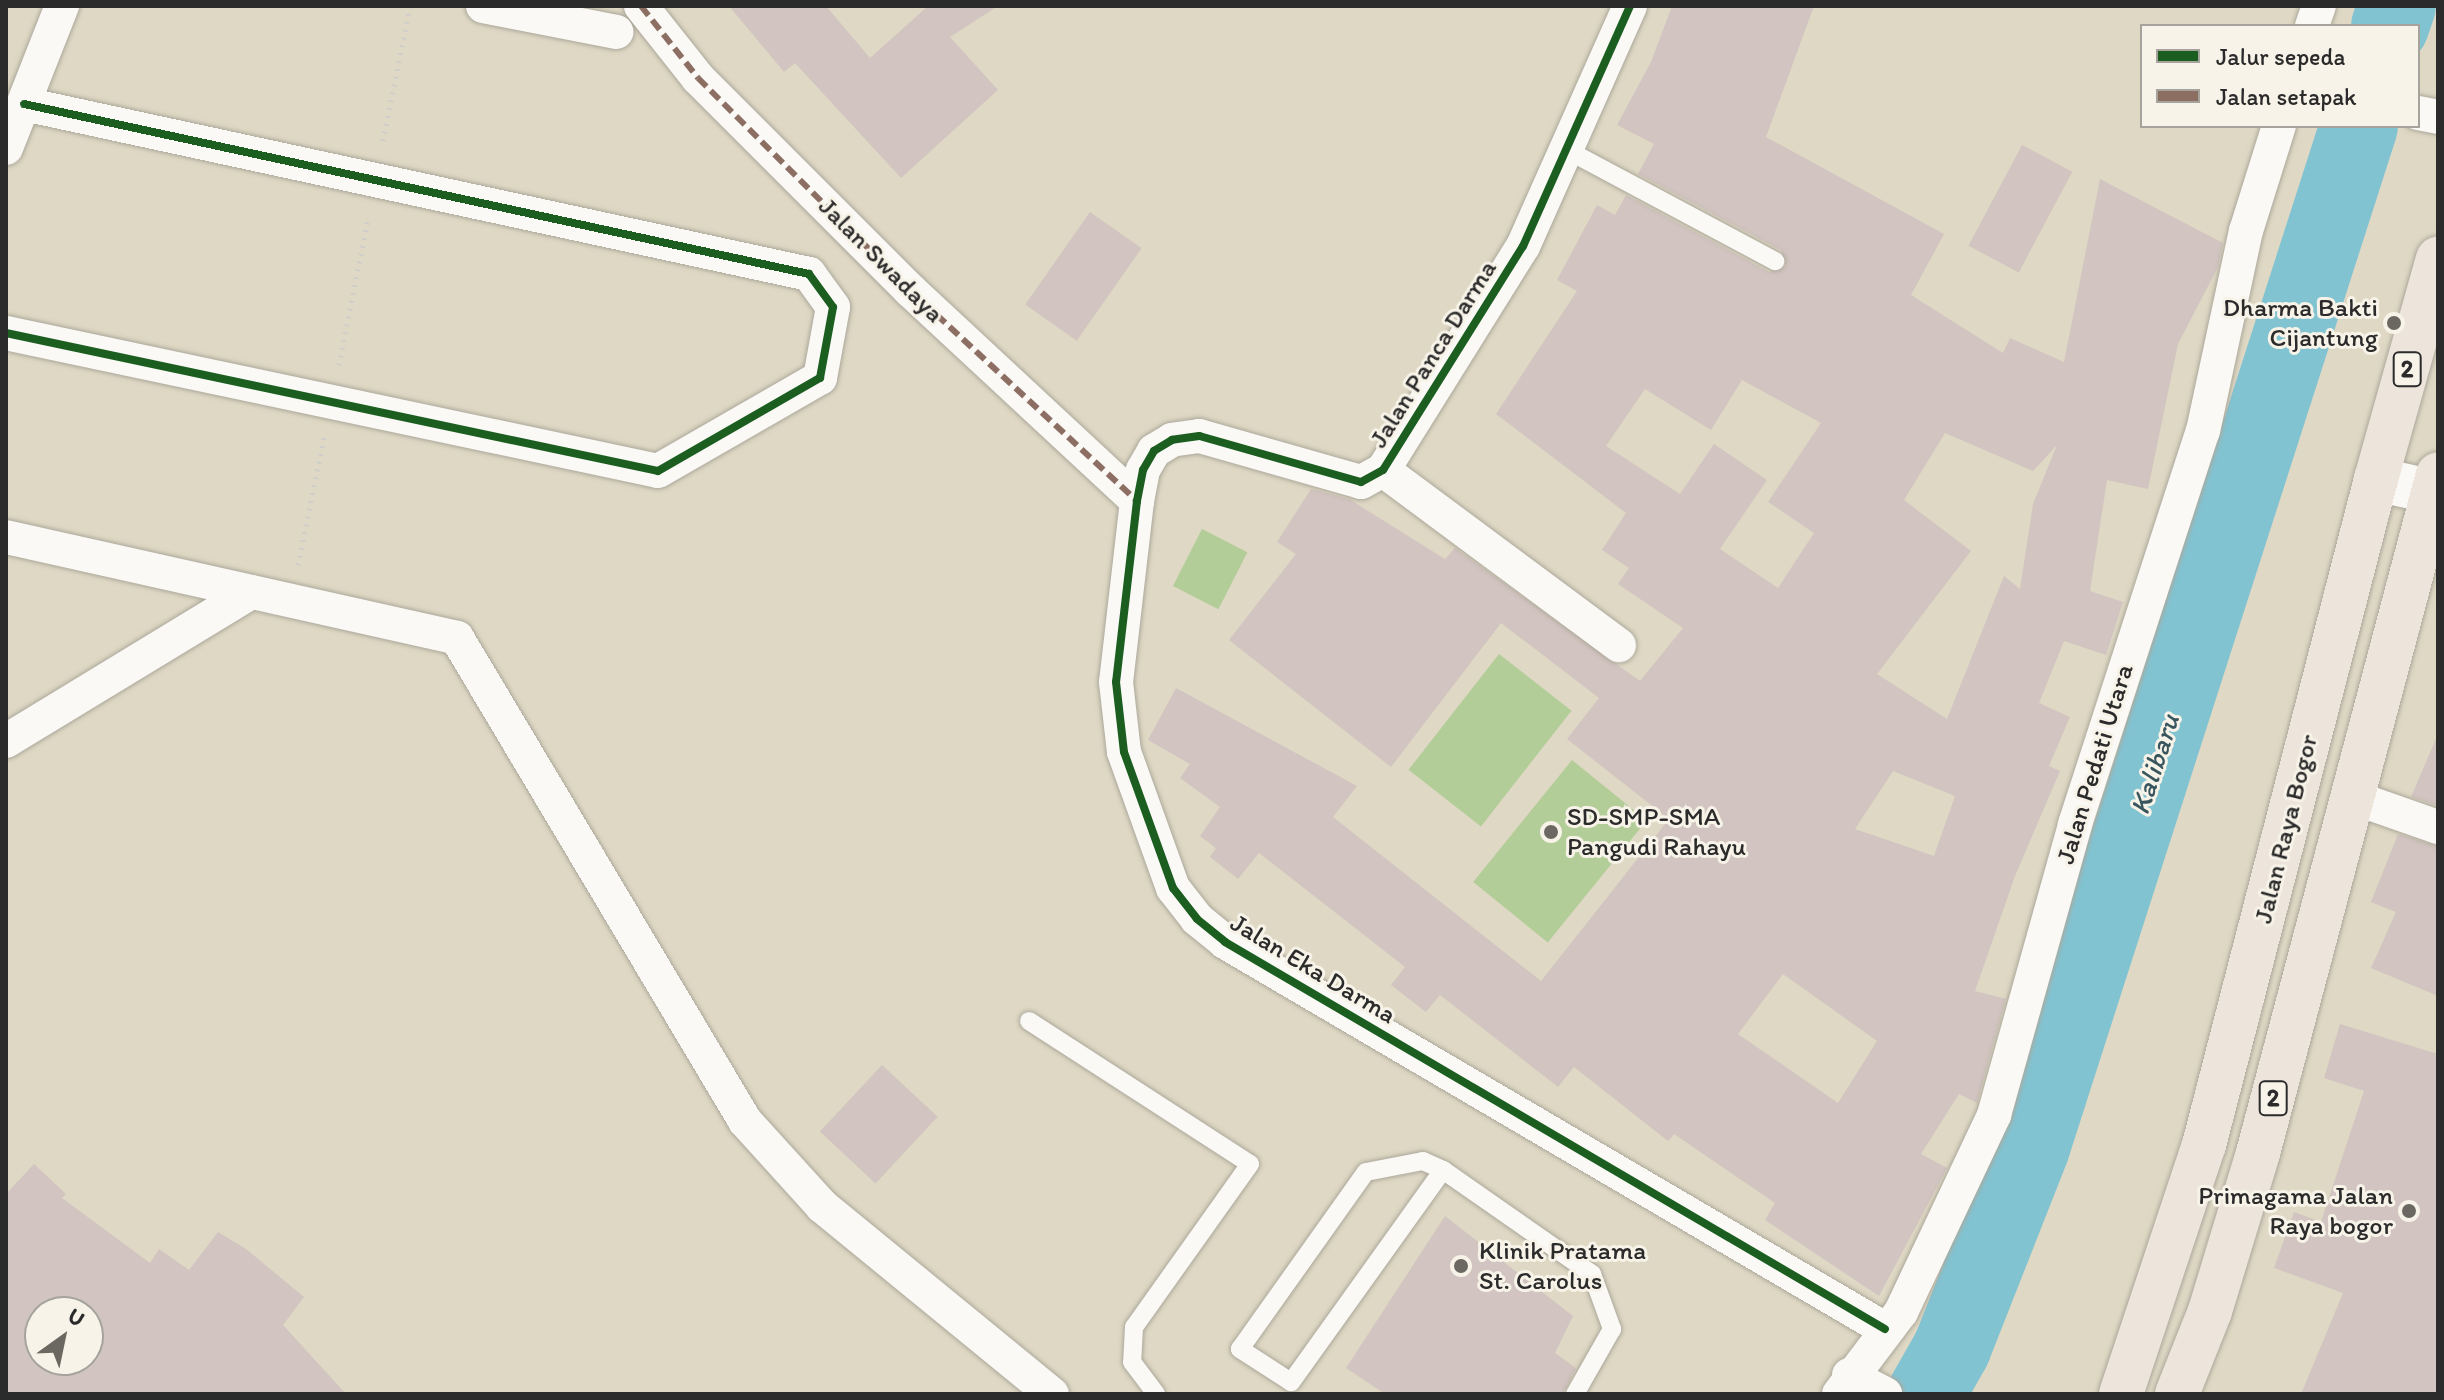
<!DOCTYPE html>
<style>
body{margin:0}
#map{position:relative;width:2444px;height:1400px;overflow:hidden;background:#dfd8c4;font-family:Itim,sans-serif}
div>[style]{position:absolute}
.green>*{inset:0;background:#b3cd99;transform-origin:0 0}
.river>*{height:78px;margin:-39px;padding:0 39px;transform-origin:39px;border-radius:39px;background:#82c3d2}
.building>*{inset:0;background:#d2c4c0;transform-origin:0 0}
.path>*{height:5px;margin-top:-2.5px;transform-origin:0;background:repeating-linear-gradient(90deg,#d0cec9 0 2px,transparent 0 8px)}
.roads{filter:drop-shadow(0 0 2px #aca89b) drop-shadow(0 0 2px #aca89b)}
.service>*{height:18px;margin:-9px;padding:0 9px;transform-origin:9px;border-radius:9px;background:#faf9f6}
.minor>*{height:34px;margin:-17px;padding:0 17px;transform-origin:17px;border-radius:17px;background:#faf9f6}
.tertiary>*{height:44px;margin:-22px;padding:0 22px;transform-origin:22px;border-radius:22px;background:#faf9f6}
.trunk>*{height:44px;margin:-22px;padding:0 22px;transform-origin:22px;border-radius:22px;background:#ede4dc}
.quiet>*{height:6px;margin-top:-3px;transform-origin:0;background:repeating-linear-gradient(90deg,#8d6e63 0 12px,transparent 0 18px)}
.cycleway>*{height:8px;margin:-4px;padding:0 4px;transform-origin:4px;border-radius:4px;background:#1b5e20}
.dots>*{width:22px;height:22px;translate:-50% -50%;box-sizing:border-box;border:4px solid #f7f3e8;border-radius:50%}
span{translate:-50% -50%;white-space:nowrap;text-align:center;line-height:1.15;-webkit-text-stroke:6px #f7f3e8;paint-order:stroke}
.shield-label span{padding:2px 6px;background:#f7f3e8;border:2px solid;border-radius:6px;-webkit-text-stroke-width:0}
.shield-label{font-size:24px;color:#2b2b2b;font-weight:700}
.street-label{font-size:26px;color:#2b2b2b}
.poi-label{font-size:26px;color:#2b2b2b}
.right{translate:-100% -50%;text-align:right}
.left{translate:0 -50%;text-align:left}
.water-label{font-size:28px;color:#39565f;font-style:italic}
.frame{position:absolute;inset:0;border:8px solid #2b2b2b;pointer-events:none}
.legend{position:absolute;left:2140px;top:24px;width:280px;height:104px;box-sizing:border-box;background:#f7f3e8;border:2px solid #a5a39c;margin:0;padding:10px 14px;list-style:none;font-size:24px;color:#2b2b2b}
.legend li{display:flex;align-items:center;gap:16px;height:40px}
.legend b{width:40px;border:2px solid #a5a39c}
.north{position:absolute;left:24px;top:1296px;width:80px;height:80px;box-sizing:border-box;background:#f7f3e8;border:2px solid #a5a39c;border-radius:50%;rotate:33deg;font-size:22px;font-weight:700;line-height:32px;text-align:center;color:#2b2b2b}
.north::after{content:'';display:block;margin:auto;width:28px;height:36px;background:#6a6861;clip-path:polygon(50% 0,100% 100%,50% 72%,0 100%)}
</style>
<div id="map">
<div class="green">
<div style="left:1202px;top:529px;width:51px;height:64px;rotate:27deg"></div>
<div style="left:1499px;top:654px;width:92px;height:147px;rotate:38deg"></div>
<div style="left:1572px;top:760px;width:96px;height:157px;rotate:39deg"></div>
</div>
<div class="river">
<div style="left:2390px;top:26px;width:21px;rotate:-71deg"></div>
<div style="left:1926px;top:1394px;width:53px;rotate:-60.5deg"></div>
<div style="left:1952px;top:1348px;width:216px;rotate:-68.5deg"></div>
<div style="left:2031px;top:1147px;width:1072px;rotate:-72.19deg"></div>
</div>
<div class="building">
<div style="clip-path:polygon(729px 6px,826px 6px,870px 58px,928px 6px,998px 6px,950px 37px,998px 90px,901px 178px,795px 63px,784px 72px)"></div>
<div style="clip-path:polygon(evenodd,1672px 6px,1814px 6px,1766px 137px,1944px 234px,1911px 295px,2003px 353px,2010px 338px,2064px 362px,2100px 179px,2223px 243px,2218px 267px,2178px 344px,2148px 489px,2107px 480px,2090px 591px,2123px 602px,2106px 655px,2064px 641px,2039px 703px,2070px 717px,2049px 766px,2060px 771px,2015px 876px,1975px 991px,2006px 999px,1977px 1103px,1959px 1094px,1921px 1154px,1947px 1168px,1879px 1296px,1765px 1220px,1775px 1203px,1674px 1134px,1668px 1141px,1574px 1067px,1558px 1087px,1440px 995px,1426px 1012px,1391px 985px,1405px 967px,1259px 853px,1238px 879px,1210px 857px,1216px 848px,1200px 836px,1220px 807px,1180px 778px,1190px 764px,1148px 740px,1176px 688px,1357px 786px,1333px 817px,1541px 981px,1669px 819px,1567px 739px,1599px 698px,1501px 623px,1391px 767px,1229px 640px,1296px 554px,1277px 542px,1311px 489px,1349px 499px,1445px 559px,1455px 548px,1640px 681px,1683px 628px,1618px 584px,1629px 568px,1602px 550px,1626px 513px,1496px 414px,1577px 291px,1557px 280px,1597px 205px,1615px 215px,1626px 195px,1769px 272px,1786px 266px,1781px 250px,1638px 174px,1654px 144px,1617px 125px,1651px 62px,1672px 6px,1742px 380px,1821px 423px,1768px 502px,1814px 533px,1778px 588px,1720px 549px,1767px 480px,1714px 444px,1680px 494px,1606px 446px,1645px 389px,1711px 430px,1742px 380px,1672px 6px,1945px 433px,2033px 471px,2057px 445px,2033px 504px,2020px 589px,2004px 576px,1947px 719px,1877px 674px,1971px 551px,1904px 500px,1945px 433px,1672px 6px,1893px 771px,1955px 796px,1934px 856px,1855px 829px,1893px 771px,1672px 6px,1783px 974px,1877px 1041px,1838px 1103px,1738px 1034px,1783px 974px)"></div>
<div style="left:2022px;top:145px;width:57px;height:114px;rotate:28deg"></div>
<div style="left:1090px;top:212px;width:63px;height:113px;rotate:35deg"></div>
<div style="clip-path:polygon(2438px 734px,2438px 806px,2411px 797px)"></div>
<div style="clip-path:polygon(2398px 834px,2438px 846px,2438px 996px,2371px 968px,2396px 912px,2371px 902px)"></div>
<div style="clip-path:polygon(2340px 1024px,2438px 1054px,2438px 1394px,2301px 1394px,2343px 1293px,2274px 1268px,2294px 1212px,2321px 1222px,2364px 1091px,2324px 1078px)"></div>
<div style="left:882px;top:1065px;width:76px;height:91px;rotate:43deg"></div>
<div style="clip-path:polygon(evenodd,34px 1164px,66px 1194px,62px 1198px,150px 1263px,159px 1249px,189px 1270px,218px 1232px,246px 1249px,304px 1297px,283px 1325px,346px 1394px,6px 1394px,6px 1194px,34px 1164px,40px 1312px,88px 1312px,88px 1360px,40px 1360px,40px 1312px)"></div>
<div style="clip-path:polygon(1445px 1216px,1573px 1316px,1555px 1353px,1576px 1368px,1563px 1394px,1385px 1394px,1346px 1368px)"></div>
</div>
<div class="path">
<div style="left:383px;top:141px;width:138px;rotate:-78.7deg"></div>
<div style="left:339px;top:365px;width:150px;rotate:-78.8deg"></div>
<div style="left:298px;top:565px;width:131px;rotate:-78.5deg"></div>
</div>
<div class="roads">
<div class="service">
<div style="left:1569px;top:151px;width:234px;rotate:28.1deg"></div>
<div style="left:1029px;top:1021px;width:263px;rotate:32.9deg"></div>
<div style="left:1250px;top:1164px;width:200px;rotate:125.4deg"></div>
<div style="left:1134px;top:1327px;width:35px;rotate:93deg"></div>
<div style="left:1132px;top:1362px;width:40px;rotate:53deg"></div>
<div style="left:1443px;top:1170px;width:261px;rotate:125.6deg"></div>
<div style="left:1291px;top:1382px;width:61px;rotate:-147.1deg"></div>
<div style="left:1240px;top:1349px;width:217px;rotate:-54.6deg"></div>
<div style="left:1366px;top:1172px;width:58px;rotate:-10.9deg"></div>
<div style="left:1423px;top:1161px;width:22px;rotate:24deg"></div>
<div style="left:1443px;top:1170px;width:182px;rotate:34.9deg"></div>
<div style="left:1592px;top:1274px;width:59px;rotate:70deg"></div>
<div style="left:1612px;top:1329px;width:75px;rotate:119.6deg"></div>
</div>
<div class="minor">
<div style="left:483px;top:6px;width:136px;rotate:11deg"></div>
<div style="left:641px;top:6px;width:92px;rotate:51.6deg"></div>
<div style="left:698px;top:78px;width:300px;rotate:45deg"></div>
<div style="left:910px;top:290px;width:310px;rotate:42.9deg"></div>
<div style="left:1630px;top:6px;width:263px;rotate:114deg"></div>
<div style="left:1523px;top:246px;width:264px;rotate:122deg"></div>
<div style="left:1383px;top:470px;width:25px;rotate:151deg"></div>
<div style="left:1361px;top:482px;width:168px;rotate:-164.1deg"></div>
<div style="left:1199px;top:436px;width:27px;rotate:172deg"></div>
<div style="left:1172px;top:440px;width:21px;rotate:149deg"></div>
<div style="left:1154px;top:451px;width:22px;rotate:120deg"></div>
<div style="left:1143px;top:470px;width:32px;rotate:101deg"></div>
<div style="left:1137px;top:501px;width:182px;rotate:96.6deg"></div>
<div style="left:1116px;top:682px;width:70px;rotate:83.5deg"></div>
<div style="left:1124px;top:752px;width:145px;rotate:70.2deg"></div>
<div style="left:1173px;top:888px;width:39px;rotate:52deg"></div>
<div style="left:1197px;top:919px;width:36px;rotate:39deg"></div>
<div style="left:1225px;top:942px;width:765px;rotate:30.39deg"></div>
<div style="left:2312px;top:26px;width:21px;rotate:-71deg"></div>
<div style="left:2418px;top:113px;width:20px;rotate:11deg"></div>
<div style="left:6px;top:148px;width:153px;rotate:-68.5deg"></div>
<div style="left:6px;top:333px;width:666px;rotate:11.95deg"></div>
<div style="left:658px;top:471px;width:187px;rotate:-29.9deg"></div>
<div style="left:820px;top:378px;width:72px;rotate:-79.6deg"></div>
<div style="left:833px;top:307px;width:41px;rotate:-126deg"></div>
<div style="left:809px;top:274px;width:803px;rotate:-167.78deg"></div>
<div style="left:1383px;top:470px;width:294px;rotate:36.6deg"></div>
<div style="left:6px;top:537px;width:462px;rotate:12.6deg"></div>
<div style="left:457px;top:638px;width:562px;rotate:59.19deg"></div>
<div style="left:745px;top:1121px;width:115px;rotate:47.8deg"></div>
<div style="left:822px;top:1206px;width:297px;rotate:39.3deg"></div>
<div style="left:6px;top:741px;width:287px;rotate:-31.3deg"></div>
<div style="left:2355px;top:798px;width:88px;rotate:19.3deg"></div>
<div style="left:1849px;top:1375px;width:41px;rotate:27.8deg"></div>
<div style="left:1839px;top:1394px;width:103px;rotate:-52.9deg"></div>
<div style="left:1901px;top:1312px;width:218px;rotate:-64.7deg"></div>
<div style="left:1994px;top:1115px;width:302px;rotate:-74.4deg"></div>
<div style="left:2075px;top:824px;width:413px;rotate:-72deg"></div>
<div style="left:2203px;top:431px;width:205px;rotate:-77.9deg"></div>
<div style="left:2246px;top:231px;width:110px;rotate:-72.6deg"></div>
</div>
<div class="tertiary">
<div style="left:2376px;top:479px;width:64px;rotate:12.7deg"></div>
</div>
<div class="trunk">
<div style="left:2121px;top:1394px;width:262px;rotate:-71.6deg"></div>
<div style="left:2204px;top:1145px;width:688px;rotate:-75.52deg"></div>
<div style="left:2376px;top:479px;width:229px;rotate:-74.3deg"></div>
<div style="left:2177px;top:1394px;width:89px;rotate:-68.3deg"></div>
<div style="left:2210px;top:1311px;width:165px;rotate:-73.1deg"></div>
<div style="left:2258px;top:1153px;width:702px;rotate:-75.15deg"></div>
</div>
</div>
<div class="quiet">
<div style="left:641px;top:6px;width:92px;rotate:51.6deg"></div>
<div style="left:698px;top:78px;width:300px;rotate:45deg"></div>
<div style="left:910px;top:290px;width:310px;rotate:42.9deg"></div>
</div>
<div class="cycleway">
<div style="left:1630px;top:6px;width:263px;rotate:114deg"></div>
<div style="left:1523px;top:246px;width:264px;rotate:122deg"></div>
<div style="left:1383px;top:470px;width:25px;rotate:151deg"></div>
<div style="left:1361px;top:482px;width:168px;rotate:-164.1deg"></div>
<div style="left:1199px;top:436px;width:27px;rotate:172deg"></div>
<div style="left:1172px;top:440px;width:21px;rotate:149deg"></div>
<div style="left:1154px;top:451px;width:22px;rotate:120deg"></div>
<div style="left:1143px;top:470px;width:32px;rotate:101deg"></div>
<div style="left:1137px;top:501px;width:182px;rotate:96.6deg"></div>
<div style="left:1116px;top:682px;width:70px;rotate:83.5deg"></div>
<div style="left:1124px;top:752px;width:145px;rotate:70.2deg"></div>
<div style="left:1173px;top:888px;width:39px;rotate:52deg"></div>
<div style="left:1197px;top:919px;width:36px;rotate:39deg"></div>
<div style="left:1225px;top:942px;width:765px;rotate:30.39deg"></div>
<div style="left:6px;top:333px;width:666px;rotate:11.95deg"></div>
<div style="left:658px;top:471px;width:187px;rotate:-29.9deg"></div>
<div style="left:820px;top:378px;width:72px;rotate:-79.6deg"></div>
<div style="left:833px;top:307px;width:41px;rotate:-126deg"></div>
<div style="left:809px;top:274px;width:803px;rotate:-167.78deg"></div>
</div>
<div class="dots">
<div style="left:2394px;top:323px;background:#6a6861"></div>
<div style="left:1551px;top:832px;background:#6a6861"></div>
<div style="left:2409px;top:1211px;background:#6a6861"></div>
<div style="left:1461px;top:1266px;background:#6a6861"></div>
</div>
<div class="shield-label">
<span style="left:2407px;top:369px">2</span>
<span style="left:2273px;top:1098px">2</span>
</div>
<div class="street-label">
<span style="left:881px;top:260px;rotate:45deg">Jalan Swadaya</span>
<span style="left:1433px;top:354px;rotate:-58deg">Jalan Panca Darma</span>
<span style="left:2095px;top:764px;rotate:-73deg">Jalan Pedati Utara</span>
<span style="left:2286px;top:829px;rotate:-76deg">Jalan Raya Bogor</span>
<span style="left:1313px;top:969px;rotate:31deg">Jalan Eka Darma</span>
</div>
<div class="poi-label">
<span class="right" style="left:2378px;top:323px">Dharma Bakti<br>Cijantung</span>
<span class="left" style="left:1567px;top:832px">SD-SMP-SMA<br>Pangudi Rahayu</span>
<span class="right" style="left:2393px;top:1211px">Primagama Jalan<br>Raya bogor</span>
<span class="left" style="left:1479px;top:1266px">Klinik Pratama<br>St. Carolus</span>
</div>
<div class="water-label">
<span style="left:2154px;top:764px;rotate:-72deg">Kalibaru</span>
</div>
<div class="frame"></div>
<ul class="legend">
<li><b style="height:10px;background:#1b5e20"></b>Jalur sepeda</li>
<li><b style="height:10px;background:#8d6e63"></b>Jalan setapak</li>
</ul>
<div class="north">U</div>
</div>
